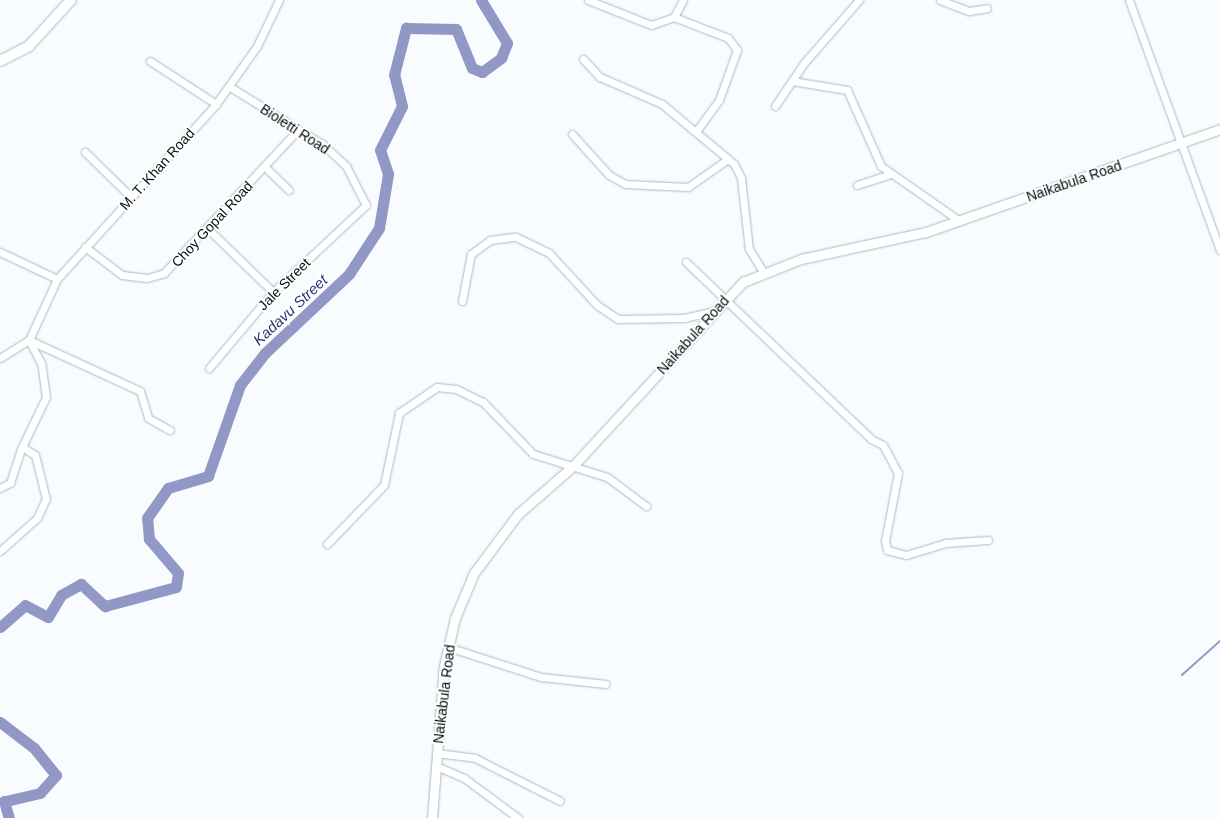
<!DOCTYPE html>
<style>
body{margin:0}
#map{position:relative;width:1220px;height:818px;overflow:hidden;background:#f8fcfe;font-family:Arial,sans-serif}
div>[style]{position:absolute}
.stream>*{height:2px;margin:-1px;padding:0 1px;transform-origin:1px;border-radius:1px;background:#9198c6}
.river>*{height:11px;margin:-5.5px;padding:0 5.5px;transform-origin:5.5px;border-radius:5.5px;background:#9198c6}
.roads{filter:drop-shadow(0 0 1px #a8bbc1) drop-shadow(0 0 1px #a8bbc1)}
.minor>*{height:7px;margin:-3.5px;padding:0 3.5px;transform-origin:3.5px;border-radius:3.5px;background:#fff}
.tertiary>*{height:9px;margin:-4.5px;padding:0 4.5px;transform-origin:4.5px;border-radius:4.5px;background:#fff}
.secondary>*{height:10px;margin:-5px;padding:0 5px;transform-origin:5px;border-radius:5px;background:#fff}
span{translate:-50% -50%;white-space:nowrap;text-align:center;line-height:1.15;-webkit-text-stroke:4px #fff;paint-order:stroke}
.street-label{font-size:14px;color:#080e11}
.water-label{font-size:15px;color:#333570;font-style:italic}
</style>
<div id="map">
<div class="stream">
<div style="left:1182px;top:675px;width:51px;rotate:-41.8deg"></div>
</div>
<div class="river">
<div style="left:0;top:627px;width:33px;rotate:-41deg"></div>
<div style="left:25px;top:605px;width:26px;rotate:28deg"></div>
<div style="left:48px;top:617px;width:26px;rotate:-59deg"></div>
<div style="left:61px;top:595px;width:23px;rotate:-29deg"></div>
<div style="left:81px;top:584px;width:33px;rotate:43deg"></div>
<div style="left:105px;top:606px;width:73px;rotate:-15deg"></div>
<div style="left:176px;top:587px;width:14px;rotate:-82deg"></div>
<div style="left:178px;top:573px;width:45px;rotate:-130.5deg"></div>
<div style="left:149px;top:539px;width:21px;rotate:-95deg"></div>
<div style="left:147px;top:518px;width:37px;rotate:-55deg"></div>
<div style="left:168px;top:488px;width:42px;rotate:-16.7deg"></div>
<div style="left:208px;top:476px;width:96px;rotate:-70.6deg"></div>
<div style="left:240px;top:385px;width:41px;rotate:-52deg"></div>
<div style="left:265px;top:353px;width:115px;rotate:-43.2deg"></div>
<div style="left:349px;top:274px;width:55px;rotate:-56.9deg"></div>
<div style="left:379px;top:228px;width:55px;rotate:-80.5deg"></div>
<div style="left:388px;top:174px;width:25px;rotate:-108deg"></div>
<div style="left:380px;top:150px;width:49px;rotate:-63.4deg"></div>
<div style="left:402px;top:106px;width:32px;rotate:-104deg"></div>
<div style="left:394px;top:75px;width:49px;rotate:-75.7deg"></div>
<div style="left:406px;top:28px;width:50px;rotate:1.1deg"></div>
<div style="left:456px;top:29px;width:42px;rotate:67.7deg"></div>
<div style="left:472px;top:68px;width:11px;rotate:22deg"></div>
<div style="left:482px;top:72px;width:24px;rotate:-36deg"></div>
<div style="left:501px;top:58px;width:16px;rotate:-68deg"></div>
<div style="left:507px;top:43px;width:50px;rotate:-121.2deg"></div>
<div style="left:0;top:722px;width:43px;rotate:37.4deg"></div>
<div style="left:34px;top:748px;width:35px;rotate:51deg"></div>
<div style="left:56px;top:775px;width:24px;rotate:132deg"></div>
<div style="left:40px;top:793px;width:37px;rotate:167deg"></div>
<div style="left:4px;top:801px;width:18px;rotate:74deg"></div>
</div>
<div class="roads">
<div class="minor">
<div style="left:588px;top:0;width:68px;rotate:21.6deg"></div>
<div style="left:651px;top:25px;width:24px;rotate:-19deg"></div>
<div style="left:674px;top:17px;width:19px;rotate:-62deg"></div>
<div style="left:940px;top:0;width:31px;rotate:21deg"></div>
<div style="left:969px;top:11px;width:18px;rotate:-9deg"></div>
<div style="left:1129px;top:0;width:266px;rotate:70deg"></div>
<div style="left:674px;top:17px;width:58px;rotate:21.3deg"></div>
<div style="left:728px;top:38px;width:15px;rotate:53deg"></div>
<div style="left:737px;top:50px;width:53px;rotate:109.8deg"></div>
<div style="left:719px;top:100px;width:39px;rotate:126deg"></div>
<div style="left:583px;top:59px;width:25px;rotate:47deg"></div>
<div style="left:600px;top:77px;width:68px;rotate:23.5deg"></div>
<div style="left:662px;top:104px;width:94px;rotate:39.8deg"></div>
<div style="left:734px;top:164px;width:16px;rotate:63deg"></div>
<div style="left:741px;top:178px;width:71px;rotate:83.6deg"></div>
<div style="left:749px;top:249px;width:26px;rotate:58deg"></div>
<div style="left:150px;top:61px;width:79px;rotate:33.1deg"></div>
<div style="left:792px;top:81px;width:56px;rotate:9.3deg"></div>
<div style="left:847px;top:90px;width:83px;rotate:65.9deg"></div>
<div style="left:881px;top:166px;width:94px;rotate:35deg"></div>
<div style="left:775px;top:106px;width:52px;rotate:-56deg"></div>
<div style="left:804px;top:63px;width:84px;rotate:-48.9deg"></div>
<div style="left:572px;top:134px;width:55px;rotate:47.9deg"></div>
<div style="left:609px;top:175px;width:18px;rotate:29deg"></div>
<div style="left:625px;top:184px;width:63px;rotate:2.7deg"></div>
<div style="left:688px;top:187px;width:49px;rotate:-35deg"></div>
<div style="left:85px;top:152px;width:64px;rotate:44.4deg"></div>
<div style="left:265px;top:167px;width:33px;rotate:44deg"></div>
<div style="left:857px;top:185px;width:35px;rotate:-18deg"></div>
<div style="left:208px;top:229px;width:91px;rotate:44.1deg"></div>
<div style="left:85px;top:247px;width:46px;rotate:37.1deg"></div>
<div style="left:122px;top:275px;width:25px;rotate:7deg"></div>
<div style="left:147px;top:278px;width:18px;rotate:-16deg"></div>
<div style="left:164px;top:273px;width:196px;rotate:-46.9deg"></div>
<div style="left:0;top:252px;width:63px;rotate:25.3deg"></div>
<div style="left:686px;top:262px;width:256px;rotate:43.7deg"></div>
<div style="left:871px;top:439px;width:13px;rotate:27deg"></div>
<div style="left:883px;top:445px;width:32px;rotate:62deg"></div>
<div style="left:898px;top:473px;width:69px;rotate:100.8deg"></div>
<div style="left:885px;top:541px;width:9px;rotate:77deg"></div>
<div style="left:887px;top:550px;width:20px;rotate:15deg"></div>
<div style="left:906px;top:555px;width:42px;rotate:-16.7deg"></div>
<div style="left:946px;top:543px;width:42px;rotate:-4.1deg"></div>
<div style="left:462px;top:301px;width:48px;rotate:-79.2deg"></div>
<div style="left:471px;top:254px;width:24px;rotate:-36deg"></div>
<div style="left:490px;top:240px;width:26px;rotate:-7deg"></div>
<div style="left:516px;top:237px;width:37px;rotate:26deg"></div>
<div style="left:549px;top:253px;width:71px;rotate:47.3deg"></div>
<div style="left:597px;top:305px;width:25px;rotate:34deg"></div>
<div style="left:618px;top:319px;width:66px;rotate:-0.9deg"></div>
<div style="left:684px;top:318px;width:32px;rotate:-13deg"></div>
<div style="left:0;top:358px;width:34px;rotate:-32deg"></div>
<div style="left:29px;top:340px;width:122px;rotate:24.7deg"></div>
<div style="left:140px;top:391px;width:28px;rotate:73deg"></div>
<div style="left:148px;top:418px;width:25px;rotate:29deg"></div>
<div style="left:209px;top:368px;width:99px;rotate:-49.9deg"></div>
<div style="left:273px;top:292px;width:127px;rotate:-43.1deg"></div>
<div style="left:366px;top:205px;width:44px;rotate:-117.1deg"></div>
<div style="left:346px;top:166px;width:33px;rotate:-137deg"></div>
<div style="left:322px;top:144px;width:108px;rotate:-148.2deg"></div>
<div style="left:0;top:488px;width:11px;rotate:-27deg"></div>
<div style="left:10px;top:483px;width:38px;rotate:-72deg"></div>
<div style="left:327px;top:544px;width:82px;rotate:-46deg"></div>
<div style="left:384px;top:485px;width:74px;rotate:-78.2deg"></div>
<div style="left:399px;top:413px;width:46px;rotate:-34.4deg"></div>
<div style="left:437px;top:387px;width:19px;rotate:6deg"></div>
<div style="left:456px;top:389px;width:30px;rotate:26deg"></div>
<div style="left:483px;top:402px;width:72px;rotate:46.1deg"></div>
<div style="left:533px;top:454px;width:77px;rotate:17.3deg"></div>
<div style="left:607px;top:477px;width:49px;rotate:36.6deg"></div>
<div style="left:0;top:551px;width:50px;rotate:-41.7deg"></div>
<div style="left:37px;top:518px;width:21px;rotate:-65deg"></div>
<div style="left:46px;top:499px;width:45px;rotate:-104deg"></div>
<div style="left:35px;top:455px;width:15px;rotate:-148deg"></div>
<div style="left:22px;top:447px;width:55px;rotate:-64.4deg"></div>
<div style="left:46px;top:397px;width:34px;rotate:-98deg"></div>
<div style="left:41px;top:363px;width:26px;rotate:-118deg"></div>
<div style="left:29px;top:340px;width:67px;rotate:-65.3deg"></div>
<div style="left:57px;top:279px;width:236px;rotate:-47.7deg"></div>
<div style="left:216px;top:104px;width:71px;rotate:-54.7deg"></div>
<div style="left:257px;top:46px;width:51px;rotate:-64.4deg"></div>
<div style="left:448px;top:647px;width:98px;rotate:17.9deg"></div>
<div style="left:541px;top:677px;width:65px;rotate:6.1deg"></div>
<div style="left:436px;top:753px;width:39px;rotate:7deg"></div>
<div style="left:475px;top:758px;width:95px;rotate:26.8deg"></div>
<div style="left:436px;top:766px;width:30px;rotate:23deg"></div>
<div style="left:464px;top:778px;width:67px;rotate:36.5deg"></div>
</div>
<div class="tertiary">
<div style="left:432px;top:818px;width:152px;rotate:-85.5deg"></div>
<div style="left:444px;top:666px;width:49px;rotate:-77.1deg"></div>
<div style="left:455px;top:618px;width:49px;rotate:-67.1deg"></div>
<div style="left:474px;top:573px;width:74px;rotate:-53.3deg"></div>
<div style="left:518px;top:514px;width:73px;rotate:-41.1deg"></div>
<div style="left:573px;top:466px;width:251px;rotate:-47.3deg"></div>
<div style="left:743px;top:282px;width:62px;rotate:-21.6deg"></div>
<div style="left:801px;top:259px;width:128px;rotate:-12.2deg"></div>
<div style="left:926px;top:232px;width:312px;rotate:-19.3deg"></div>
</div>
<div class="secondary">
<div style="left:0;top:61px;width:33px;rotate:-27deg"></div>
<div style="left:29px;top:46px;width:62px;rotate:-47.6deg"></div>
</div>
</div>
<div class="street-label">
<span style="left:295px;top:129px;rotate:33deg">Bioletti Road</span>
<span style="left:157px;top:169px;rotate:-48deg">M. T. Khan Road</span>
<span style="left:1074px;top:181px;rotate:-19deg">Naikabula Road</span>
<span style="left:212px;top:224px;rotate:-47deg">Choy Gopal Road</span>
<span style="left:284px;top:284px;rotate:-45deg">Jale Street</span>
<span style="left:693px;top:335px;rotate:-48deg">Naikabula Road</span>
<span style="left:444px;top:694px;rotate:-83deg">Naikabula Road</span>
</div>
<div class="water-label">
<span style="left:290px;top:310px;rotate:-43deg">Kadavu Street</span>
</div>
</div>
